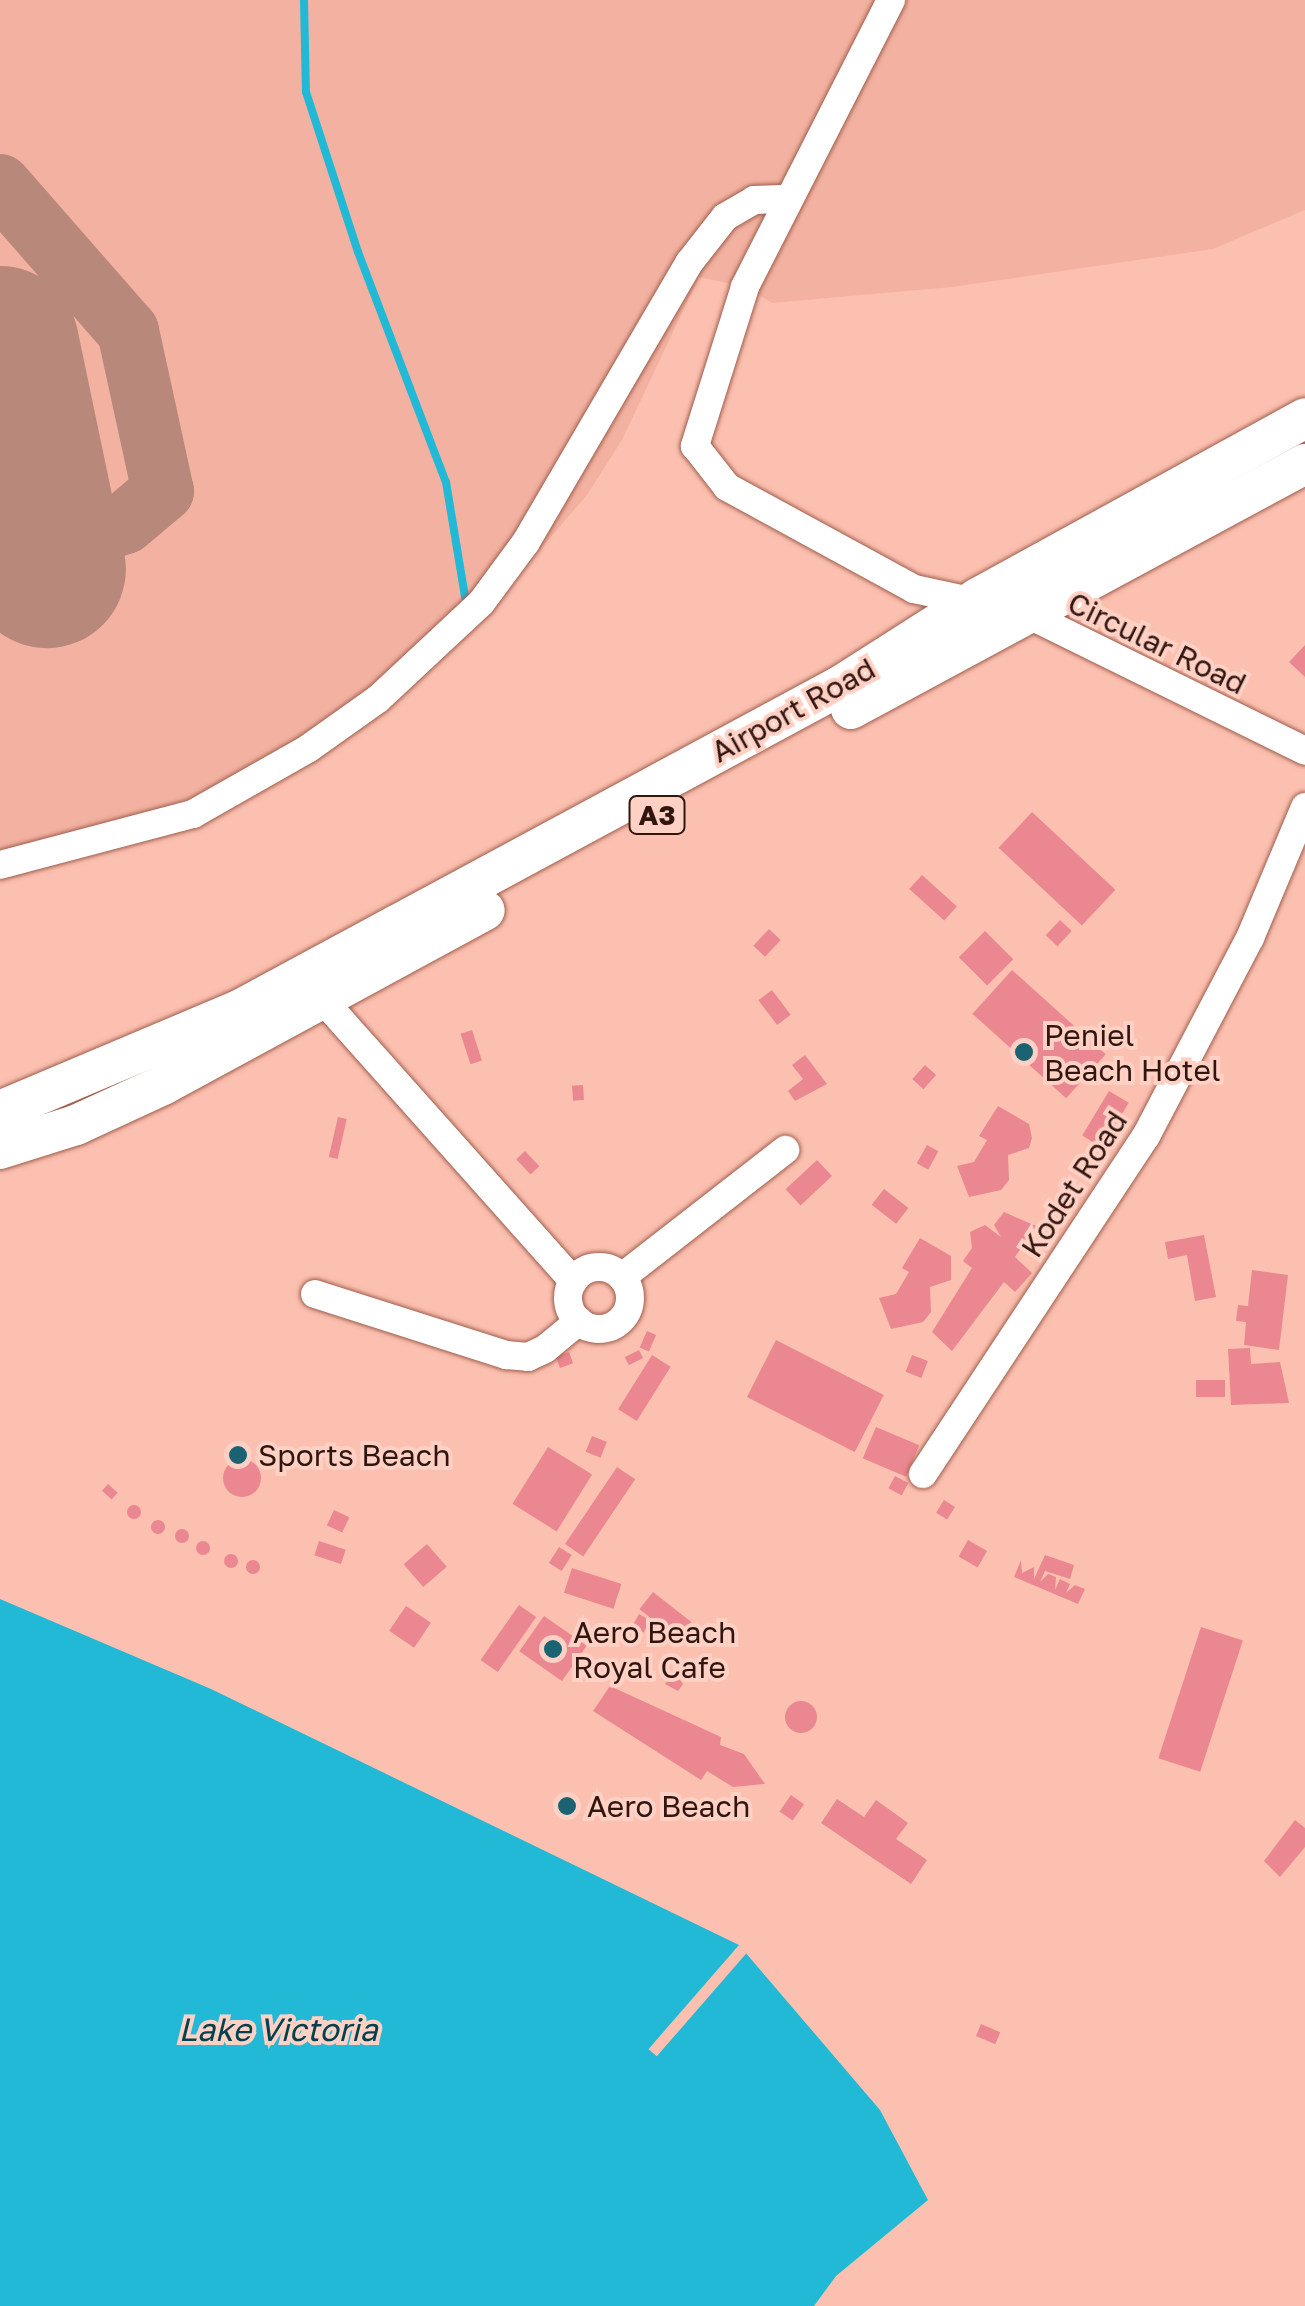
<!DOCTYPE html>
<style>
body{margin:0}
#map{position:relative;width:1305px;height:2306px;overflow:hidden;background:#fcc0b0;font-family:"Golos Text",sans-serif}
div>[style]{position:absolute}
.built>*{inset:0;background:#f3b2a1}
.water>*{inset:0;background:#22b9d6}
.pier>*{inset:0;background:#fcc0b0;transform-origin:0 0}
.stream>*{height:8px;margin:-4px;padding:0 4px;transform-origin:4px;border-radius:4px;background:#22b9d6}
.taxiway>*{height:62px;margin:-31px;padding:0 31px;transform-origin:31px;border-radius:31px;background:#b8887a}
.runway>*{height:158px;margin:-79px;padding:0 79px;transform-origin:79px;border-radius:79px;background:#b8887a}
.building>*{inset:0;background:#eb8790;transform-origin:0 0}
.round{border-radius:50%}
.roads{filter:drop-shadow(0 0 2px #9f5d4c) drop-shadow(0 0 2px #9f5d4c)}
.minor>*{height:28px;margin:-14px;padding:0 14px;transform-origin:14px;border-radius:14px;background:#fff}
.minor>.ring{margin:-14px;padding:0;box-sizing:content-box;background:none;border:28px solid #fff;border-radius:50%}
.highway>*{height:40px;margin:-20px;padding:0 20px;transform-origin:20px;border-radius:20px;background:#fff}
.dots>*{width:28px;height:28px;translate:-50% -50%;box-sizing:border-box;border:5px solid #ffd1c5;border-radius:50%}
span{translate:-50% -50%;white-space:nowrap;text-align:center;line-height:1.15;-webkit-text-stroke:8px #ffd1c5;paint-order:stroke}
.shield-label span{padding:2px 8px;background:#ffd1c5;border:2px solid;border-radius:8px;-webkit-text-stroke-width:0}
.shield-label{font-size:28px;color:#311610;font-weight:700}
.street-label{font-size:30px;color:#311610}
.poi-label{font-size:30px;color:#311610}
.left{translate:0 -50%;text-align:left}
.water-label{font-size:32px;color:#00414d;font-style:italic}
</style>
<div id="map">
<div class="built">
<div style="clip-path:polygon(0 0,1305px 0,1305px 210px,1213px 249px,952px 287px,772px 303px,745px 287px,699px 277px,622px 440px,587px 495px,509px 585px,284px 768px,0 867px)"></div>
</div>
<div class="water">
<div style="clip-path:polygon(0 1599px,211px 1689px,739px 1945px,880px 2110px,928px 2200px,836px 2276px,814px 2306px,0 2306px)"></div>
</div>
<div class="pier">
<div style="left:739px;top:1945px;width:11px;height:138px;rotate:41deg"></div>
</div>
<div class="stream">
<div style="left:304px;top:0;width:92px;rotate:88.8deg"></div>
<div style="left:306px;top:92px;width:168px;rotate:72deg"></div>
<div style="left:358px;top:252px;width:246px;rotate:69.1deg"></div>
<div style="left:446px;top:482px;width:117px;rotate:80.6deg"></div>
</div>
<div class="taxiway">
<div style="left:0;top:185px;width:194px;rotate:48.8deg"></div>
<div style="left:128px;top:331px;width:164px;rotate:77.7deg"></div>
<div style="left:163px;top:491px;width:50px;rotate:139.9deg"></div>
<div style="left:125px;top:523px;width:32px;rotate:162deg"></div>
<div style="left:95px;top:533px;width:35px;rotate:173deg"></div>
<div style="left:60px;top:537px;width:66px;rotate:-155deg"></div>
</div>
<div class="runway">
<div style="left:0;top:345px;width:229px;rotate:78.2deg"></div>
</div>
<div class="building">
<div style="clip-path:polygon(1305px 645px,1305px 677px,1289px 662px)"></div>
<div style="left:1032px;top:812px;width:114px;height:49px;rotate:43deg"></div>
<div style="left:922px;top:875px;width:47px;height:19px;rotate:42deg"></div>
<div style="left:1060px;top:920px;width:16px;height:21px;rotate:43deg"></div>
<div style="left:769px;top:929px;width:16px;height:23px;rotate:43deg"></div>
<div style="left:985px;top:931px;width:40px;height:37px;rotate:45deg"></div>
<div style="left:1012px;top:970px;width:126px;height:59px;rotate:42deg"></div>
<div style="left:772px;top:990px;width:31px;height:17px;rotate:53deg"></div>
<div style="left:472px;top:1030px;width:32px;height:12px;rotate:72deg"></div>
<div style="clip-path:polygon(805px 1055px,827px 1084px,795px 1101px,788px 1091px,803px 1079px,792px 1065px)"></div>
<div style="left:925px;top:1065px;width:15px;height:19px;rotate:42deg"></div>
<div style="left:583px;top:1085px;width:15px;height:11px;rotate:86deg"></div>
<div style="left:1109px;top:1091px;width:23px;height:52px;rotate:31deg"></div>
<div style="clip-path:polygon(998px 1106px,1029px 1124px,1032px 1138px,1029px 1148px,1008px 1155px,1009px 1180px,1001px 1190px,969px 1197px,957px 1166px,974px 1162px,987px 1140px,979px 1136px)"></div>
<div style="left:338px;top:1117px;width:9px;height:41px;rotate:13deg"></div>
<div style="left:927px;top:1145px;width:13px;height:21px;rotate:29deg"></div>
<div style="left:525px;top:1151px;width:21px;height:12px;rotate:47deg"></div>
<div style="left:817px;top:1160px;width:22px;height:43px;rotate:47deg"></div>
<div style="left:884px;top:1189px;width:31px;height:20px;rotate:38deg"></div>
<div style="clip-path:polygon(1004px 1212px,1036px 1226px,1015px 1257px,1032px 1273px,1015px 1292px,1004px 1282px,952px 1351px,932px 1332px,972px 1268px,963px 1261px,972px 1248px,970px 1232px,985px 1225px,1001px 1237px,994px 1225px)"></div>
<div style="clip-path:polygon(1204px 1235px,1216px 1297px,1195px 1301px,1187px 1255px,1168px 1259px,1165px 1242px)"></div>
<div style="clip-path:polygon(920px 1238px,951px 1256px,951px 1280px,930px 1287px,931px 1312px,923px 1322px,891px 1329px,879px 1298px,896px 1294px,909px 1272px,902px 1268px)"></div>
<div style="clip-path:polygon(1252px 1270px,1288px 1275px,1279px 1350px,1244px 1345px,1246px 1322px,1236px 1321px,1238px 1305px,1248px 1306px)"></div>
<div style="left:647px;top:1331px;width:10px;height:18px;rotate:24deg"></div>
<div style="left:776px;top:1340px;width:121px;height:64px;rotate:27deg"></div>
<div style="clip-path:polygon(1250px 1348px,1251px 1364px,1280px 1362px,1289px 1403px,1231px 1405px,1228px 1349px)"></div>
<div style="left:639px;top:1350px;width:9px;height:16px;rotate:63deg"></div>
<div style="left:569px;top:1352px;width:12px;height:14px;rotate:70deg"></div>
<div style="left:652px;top:1355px;width:22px;height:64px;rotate:32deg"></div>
<div style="left:912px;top:1355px;width:17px;height:18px;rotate:21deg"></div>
<div style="left:1225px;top:1380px;width:17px;height:29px;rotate:90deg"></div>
<div style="left:876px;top:1427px;width:47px;height:34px;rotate:23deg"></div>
<div style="left:592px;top:1436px;width:16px;height:17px;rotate:22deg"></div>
<div style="left:548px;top:1447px;width:52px;height:67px;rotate:32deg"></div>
<div class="round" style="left:223px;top:1459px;width:38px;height:38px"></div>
<div style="left:617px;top:1467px;width:22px;height:93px;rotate:34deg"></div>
<div style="left:895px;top:1476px;width:15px;height:14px;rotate:28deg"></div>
<div style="left:108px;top:1484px;width:13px;height:9px;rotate:42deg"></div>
<div style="left:944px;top:1500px;width:13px;height:15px;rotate:32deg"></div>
<div class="round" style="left:127px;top:1505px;width:14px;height:14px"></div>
<div style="left:334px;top:1510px;width:17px;height:17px;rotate:25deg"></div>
<div class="round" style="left:151px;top:1520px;width:14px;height:14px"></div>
<div class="round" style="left:175px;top:1529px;width:14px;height:14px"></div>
<div style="left:968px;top:1540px;width:22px;height:19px;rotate:30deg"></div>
<div class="round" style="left:196px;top:1541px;width:14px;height:14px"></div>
<div style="left:319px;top:1541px;width:28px;height:15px;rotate:18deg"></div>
<div style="left:427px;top:1544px;width:30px;height:31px;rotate:49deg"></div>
<div style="left:559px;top:1547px;width:15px;height:19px;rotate:32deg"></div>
<div class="round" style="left:224px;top:1554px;width:14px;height:14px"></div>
<div style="clip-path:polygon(1045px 1555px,1074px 1565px,1070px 1579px,1045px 1571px,1040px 1582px,1048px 1574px,1056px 1577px,1055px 1590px,1060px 1579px,1070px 1584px,1066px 1593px,1075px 1585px,1085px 1589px,1078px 1604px,1014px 1577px,1021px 1560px,1022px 1573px,1034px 1567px,1034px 1579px)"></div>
<div class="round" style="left:246px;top:1560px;width:14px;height:14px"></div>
<div style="left:572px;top:1568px;width:52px;height:26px;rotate:18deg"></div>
<div style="left:653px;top:1592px;width:49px;height:22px;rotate:38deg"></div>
<div style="left:519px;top:1605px;width:21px;height:67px;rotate:35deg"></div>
<div style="left:406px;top:1606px;width:30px;height:30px;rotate:34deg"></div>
<div style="left:639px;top:1614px;width:13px;height:14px;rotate:29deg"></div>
<div style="left:544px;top:1616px;width:52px;height:43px;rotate:35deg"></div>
<div style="left:1201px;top:1627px;width:44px;height:138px;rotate:18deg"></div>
<div style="clip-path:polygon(674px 1673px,683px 1684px,678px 1691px,665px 1684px)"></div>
<div style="clip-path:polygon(610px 1686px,721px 1737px,720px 1745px,744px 1754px,765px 1784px,733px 1787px,707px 1771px,701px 1780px,593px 1711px)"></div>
<div class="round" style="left:785px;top:1701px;width:32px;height:32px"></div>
<div style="left:791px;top:1795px;width:16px;height:20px;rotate:35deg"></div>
<div style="clip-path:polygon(837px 1799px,864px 1817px,876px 1800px,908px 1823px,896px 1839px,927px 1860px,911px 1884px,821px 1823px)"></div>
<div style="clip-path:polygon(1295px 1820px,1305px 1828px,1305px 1847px,1280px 1877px,1264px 1861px)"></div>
<div style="left:981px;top:2024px;width:21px;height:13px;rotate:23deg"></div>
</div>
<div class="roads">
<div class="minor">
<div style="left:891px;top:0;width:322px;rotate:117deg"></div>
<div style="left:745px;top:287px;width:167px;rotate:107.5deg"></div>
<div style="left:695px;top:446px;width:52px;rotate:52deg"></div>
<div style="left:727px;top:487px;width:213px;rotate:28.6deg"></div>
<div style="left:914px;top:589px;width:114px;rotate:12.2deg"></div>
<div style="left:1025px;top:613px;width:312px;rotate:26.2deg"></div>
<div style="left:0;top:865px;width:200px;rotate:-14.8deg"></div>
<div style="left:193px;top:814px;width:133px;rotate:-29.6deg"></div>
<div style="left:309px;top:748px;width:85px;rotate:-35.4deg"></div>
<div style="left:378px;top:699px;width:141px;rotate:-43deg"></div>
<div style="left:481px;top:603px;width:76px;rotate:-53.6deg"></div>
<div style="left:526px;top:542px;width:323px;rotate:-59.7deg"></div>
<div style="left:689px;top:263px;width:58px;rotate:-52deg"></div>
<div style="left:725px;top:217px;width:34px;rotate:-30deg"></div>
<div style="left:754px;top:200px;width:33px;rotate:-2deg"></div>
<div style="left:322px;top:999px;width:378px;rotate:48.3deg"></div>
<div class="ring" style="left:568px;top:1267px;width:34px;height:34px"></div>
<div style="left:622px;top:1277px;width:207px;rotate:-37.9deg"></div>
<div style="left:315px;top:1294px;width:201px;rotate:17.7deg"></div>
<div style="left:506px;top:1355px;width:22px;rotate:5deg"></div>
<div style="left:528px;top:1357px;width:19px;rotate:-25deg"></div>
<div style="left:545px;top:1349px;width:44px;rotate:-39.5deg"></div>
<div style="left:923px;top:1474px;width:405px;rotate:-56.6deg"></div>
<div style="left:1146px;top:1136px;width:224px;rotate:-62.3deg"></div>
<div style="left:1250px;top:938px;width:142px;rotate:-67.2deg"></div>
</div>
<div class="highway">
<div style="left:851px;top:709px;width:516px;rotate:-28.35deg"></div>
<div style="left:0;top:1111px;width:259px;rotate:-22.9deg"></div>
<div style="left:239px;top:1010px;width:683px;rotate:-28.33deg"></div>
<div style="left:840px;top:686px;width:164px;rotate:-32.5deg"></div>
<div style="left:978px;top:598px;width:373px;rotate:-28.8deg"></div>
<div style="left:0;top:1149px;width:80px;rotate:-17.5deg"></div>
<div style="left:76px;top:1125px;width:96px;rotate:-24.7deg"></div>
<div style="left:163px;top:1085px;width:366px;rotate:-28.5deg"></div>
</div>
</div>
<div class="dots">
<div style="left:1024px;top:1052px;background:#1b6372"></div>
<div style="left:238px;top:1455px;background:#1b6372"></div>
<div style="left:553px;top:1649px;background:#1b6372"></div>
<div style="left:567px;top:1806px;background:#1b6372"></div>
</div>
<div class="shield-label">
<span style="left:657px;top:815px">A3</span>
</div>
<div class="street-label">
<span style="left:1157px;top:643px;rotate:26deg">Circular Road</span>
<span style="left:793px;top:710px;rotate:-29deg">Airport Road</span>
<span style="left:1074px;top:1184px;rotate:-57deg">Kodet Road</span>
</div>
<div class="poi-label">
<span class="left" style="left:1044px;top:1052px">Peniel<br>Beach Hotel</span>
<span class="left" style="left:258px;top:1455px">Sports Beach</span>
<span class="left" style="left:573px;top:1649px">Aero Beach<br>Royal Cafe</span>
<span class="left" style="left:587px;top:1806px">Aero Beach</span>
</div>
<div class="water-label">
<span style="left:278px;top:2029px">Lake Victoria</span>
</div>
</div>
